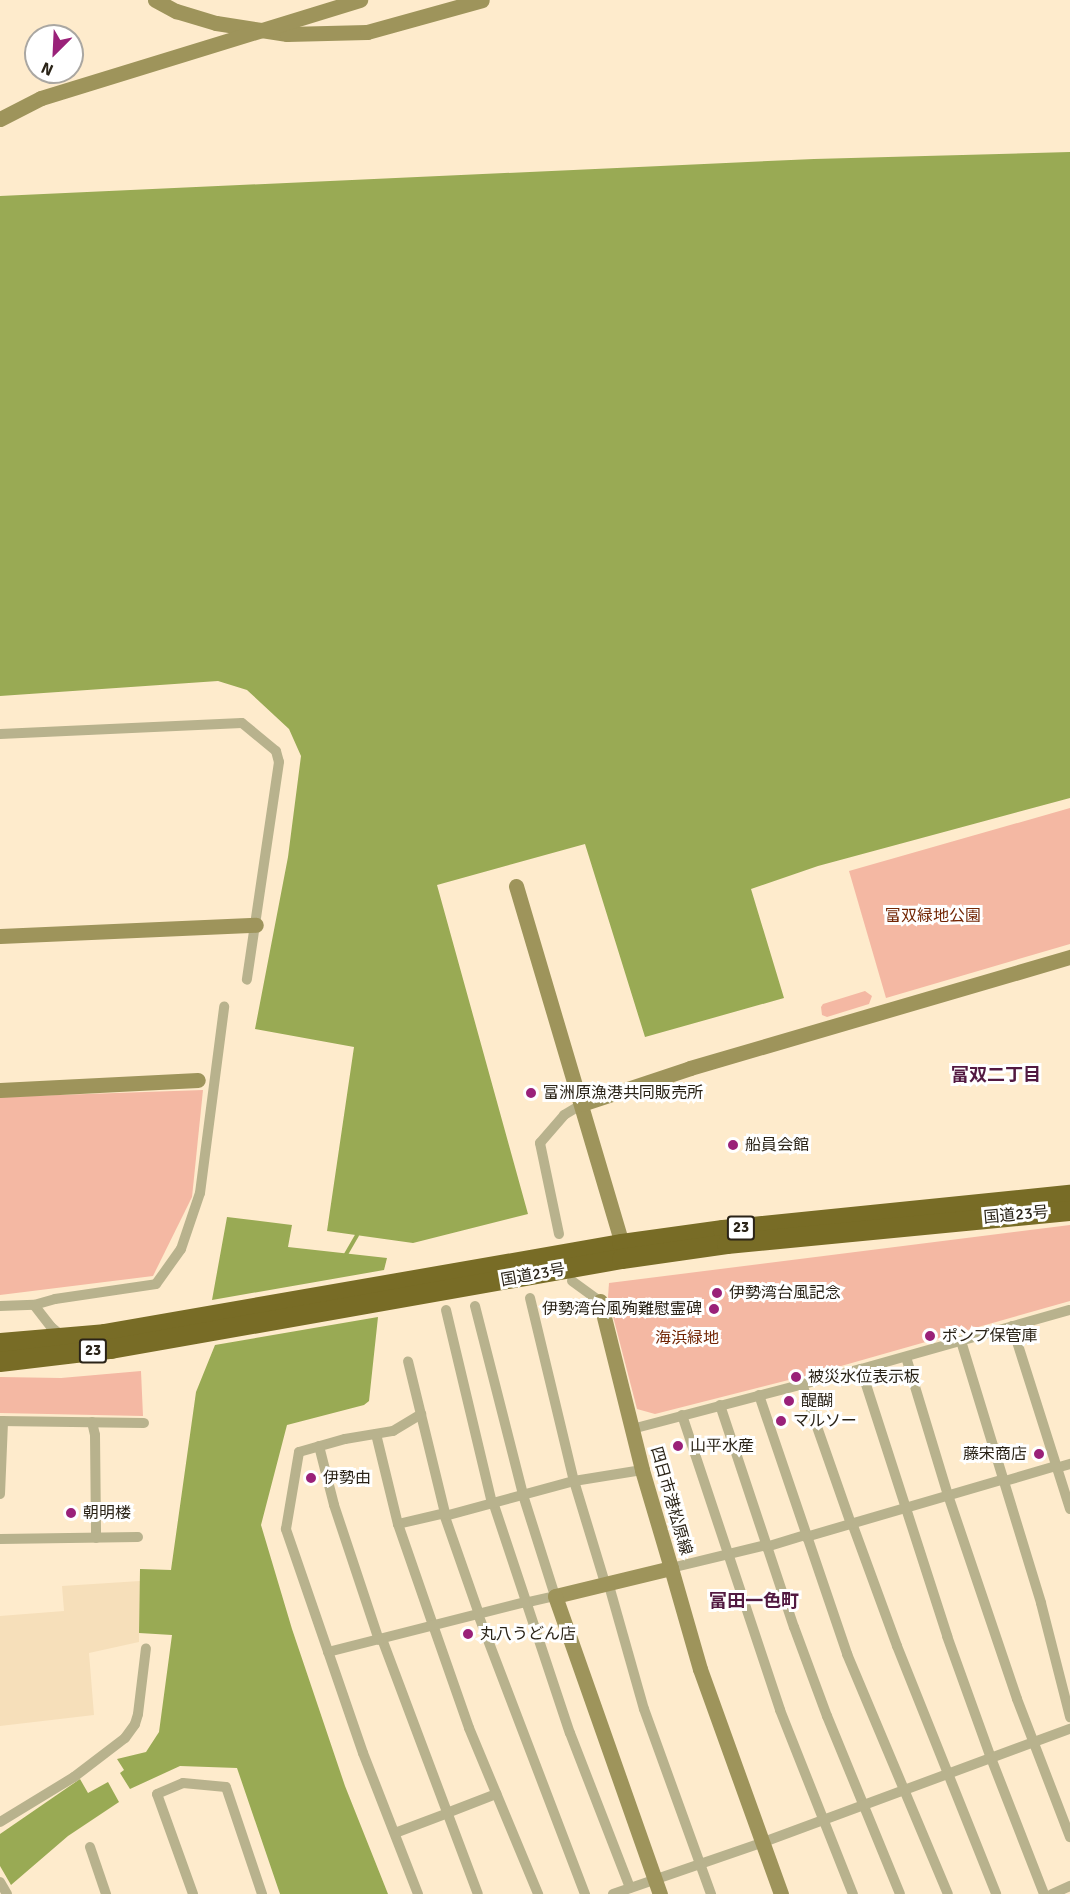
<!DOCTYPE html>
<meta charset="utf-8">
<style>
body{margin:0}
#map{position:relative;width:1070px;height:1894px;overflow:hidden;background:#feebcc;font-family:Signika,"Noto Sans JP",sans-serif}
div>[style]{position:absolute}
.built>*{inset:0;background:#f6dfba}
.green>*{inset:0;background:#f4b8a3}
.water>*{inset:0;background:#99aa54}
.stream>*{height:4px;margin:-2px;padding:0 2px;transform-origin:2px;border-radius:2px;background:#99aa54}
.street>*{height:10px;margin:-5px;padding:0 5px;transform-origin:5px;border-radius:5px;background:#b8b28d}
.secondary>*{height:15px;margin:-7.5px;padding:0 7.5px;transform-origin:7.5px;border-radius:7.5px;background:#9e945b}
.highway>*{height:20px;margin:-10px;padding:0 10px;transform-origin:10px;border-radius:10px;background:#786c26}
.secondary-bridge>*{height:15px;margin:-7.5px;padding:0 7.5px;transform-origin:7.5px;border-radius:7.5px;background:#9e945b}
.dots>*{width:16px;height:16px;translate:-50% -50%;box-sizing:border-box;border:3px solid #fff;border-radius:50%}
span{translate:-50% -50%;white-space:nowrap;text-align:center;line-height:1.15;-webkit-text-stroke:6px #fff;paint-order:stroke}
.shield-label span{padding:2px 4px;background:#fff;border:2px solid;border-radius:4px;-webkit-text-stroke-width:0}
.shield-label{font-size:15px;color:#2a2317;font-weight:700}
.park-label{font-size:16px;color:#722604}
.poi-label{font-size:16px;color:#2a2317}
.left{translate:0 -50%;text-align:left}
.right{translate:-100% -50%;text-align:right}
.street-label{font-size:16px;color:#2a2317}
.neighbourhood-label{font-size:18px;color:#521941;font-weight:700}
.north{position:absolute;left:24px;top:24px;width:60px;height:60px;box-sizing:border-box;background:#fff;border:2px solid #aaa7a2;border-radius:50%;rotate:204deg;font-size:16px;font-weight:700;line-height:24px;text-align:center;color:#2a2317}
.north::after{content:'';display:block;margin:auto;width:21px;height:27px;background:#9a2179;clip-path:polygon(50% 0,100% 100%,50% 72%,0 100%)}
</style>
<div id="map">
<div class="built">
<div style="clip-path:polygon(140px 1581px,139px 1642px,89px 1653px,94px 1715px,0 1726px,0 1616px,64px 1611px,62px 1586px)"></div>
</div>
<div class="green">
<div style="clip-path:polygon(1070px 808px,1070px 944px,886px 998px,849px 871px)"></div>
<div style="clip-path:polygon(865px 991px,872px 996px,869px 1004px,827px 1017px,822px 1015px,821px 1007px,823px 1004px)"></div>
<div style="clip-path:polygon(203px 1090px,192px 1197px,153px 1276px,0 1295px,0 1097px)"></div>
<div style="clip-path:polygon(1070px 1225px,1070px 1301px,820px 1372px,655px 1414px,637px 1409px,608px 1297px,609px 1283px)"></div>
<div style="clip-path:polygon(141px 1371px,143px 1416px,0 1413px,0 1377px,61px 1378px)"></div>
</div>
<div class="water">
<div style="clip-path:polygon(1070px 152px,1070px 798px,818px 866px,751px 889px,784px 998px,645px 1037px,585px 844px,437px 885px,528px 1214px,413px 1243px,327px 1231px,354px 1047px,255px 1029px,288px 857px,301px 756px,289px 729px,247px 690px,218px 681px,0 696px,0 196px,814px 159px)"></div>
<div style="clip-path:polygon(227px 1217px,292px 1225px,288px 1247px,387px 1258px,384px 1270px,212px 1300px)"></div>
<div style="clip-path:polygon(378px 1317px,369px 1401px,364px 1405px,287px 1425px,261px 1525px,292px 1629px,345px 1786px,388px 1894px,280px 1894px,237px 1768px,180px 1766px,130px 1789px,120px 1773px,124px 1770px,117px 1759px,146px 1752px,159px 1732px,172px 1635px,139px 1633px,140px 1569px,171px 1570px,196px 1392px,215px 1345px)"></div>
<div style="clip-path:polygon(80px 1779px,88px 1793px,108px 1782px,119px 1802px,68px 1836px,11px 1885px,0 1866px,0 1834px)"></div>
</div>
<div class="stream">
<div style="left:345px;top:1256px;width:24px;rotate:-60deg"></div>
</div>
<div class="street">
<div style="left:0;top:734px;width:242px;rotate:-2.6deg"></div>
<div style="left:242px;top:723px;width:44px;rotate:39.5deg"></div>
<div style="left:276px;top:751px;width:11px;rotate:75deg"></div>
<div style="left:279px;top:762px;width:220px;rotate:98.4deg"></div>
<div style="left:559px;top:1234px;width:93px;rotate:-101.8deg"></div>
<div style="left:540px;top:1143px;width:37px;rotate:-49deg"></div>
<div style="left:564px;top:1115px;width:21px;rotate:-31deg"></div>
<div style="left:572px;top:1281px;width:34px;rotate:36deg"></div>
<div style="left:530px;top:1298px;width:188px;rotate:76.5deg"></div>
<div style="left:574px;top:1481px;width:107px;rotate:73.1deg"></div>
<div style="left:34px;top:1305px;width:28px;rotate:52deg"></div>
<div style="left:51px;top:1327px;width:14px;rotate:39deg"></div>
<div style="left:0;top:1306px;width:34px;rotate:-2deg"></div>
<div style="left:34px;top:1305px;width:22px;rotate:-16deg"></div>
<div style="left:55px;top:1299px;width:102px;rotate:-8.4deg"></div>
<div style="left:156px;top:1284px;width:43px;rotate:-54.5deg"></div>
<div style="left:181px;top:1249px;width:59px;rotate:-71.3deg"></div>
<div style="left:200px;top:1193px;width:188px;rotate:-82.6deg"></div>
<div style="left:475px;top:1306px;width:195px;rotate:75.7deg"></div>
<div style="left:523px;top:1495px;width:106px;rotate:72.4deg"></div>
<div style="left:555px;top:1596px;width:31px;rotate:167deg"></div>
<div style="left:446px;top:1310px;width:198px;rotate:76.6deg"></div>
<div style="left:1012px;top:1326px;width:192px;rotate:72.4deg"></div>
<div style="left:961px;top:1341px;width:274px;rotate:73deg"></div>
<div style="left:1041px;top:1603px;width:118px;rotate:75.7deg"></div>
<div style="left:906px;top:1357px;width:144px;rotate:73.1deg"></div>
<div style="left:948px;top:1495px;width:215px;rotate:71.3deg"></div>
<div style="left:1017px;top:1699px;width:148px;rotate:69deg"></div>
<div style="left:861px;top:1369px;width:281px;rotate:72.1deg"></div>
<div style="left:947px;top:1636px;width:130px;rotate:70.2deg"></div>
<div style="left:991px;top:1758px;width:146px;rotate:68.7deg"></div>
<div style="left:802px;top:1384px;width:148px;rotate:70.7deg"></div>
<div style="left:759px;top:1395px;width:274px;rotate:71.2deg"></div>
<div style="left:847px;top:1654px;width:260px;rotate:67.2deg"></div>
<div style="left:720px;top:1405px;width:234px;rotate:71.6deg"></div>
<div style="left:794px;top:1627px;width:95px;rotate:69.7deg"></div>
<div style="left:827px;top:1716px;width:192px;rotate:67.7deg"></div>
<div style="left:682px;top:1415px;width:311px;rotate:71.6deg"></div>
<div style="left:780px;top:1710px;width:198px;rotate:68.4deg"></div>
<div style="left:0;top:1421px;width:144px;rotate:0.8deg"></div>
<div style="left:92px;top:1422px;width:13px;rotate:77deg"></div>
<div style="left:95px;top:1435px;width:103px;rotate:89.4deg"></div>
<div style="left:632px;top:1429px;width:237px;rotate:-14.7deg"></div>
<div style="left:861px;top:1369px;width:217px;rotate:-15.8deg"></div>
<div style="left:376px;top:1434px;width:93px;rotate:76.3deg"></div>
<div style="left:398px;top:1524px;width:107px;rotate:70.9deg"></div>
<div style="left:433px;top:1625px;width:109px;rotate:70.7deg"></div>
<div style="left:469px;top:1728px;width:180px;rotate:67.4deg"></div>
<div style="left:319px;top:1446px;width:61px;rotate:75.7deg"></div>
<div style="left:334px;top:1505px;width:142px;rotate:71.6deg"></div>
<div style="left:1056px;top:1468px;width:15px;rotate:-16deg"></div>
<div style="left:1005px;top:1481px;width:53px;rotate:-16.4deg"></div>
<div style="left:0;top:1494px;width:73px;rotate:-87.6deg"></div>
<div style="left:493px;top:1502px;width:243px;rotate:71.6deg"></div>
<div style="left:570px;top:1733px;width:166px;rotate:68.8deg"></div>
<div style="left:444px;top:1514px;width:106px;rotate:70.7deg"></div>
<div style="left:445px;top:1516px;width:134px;rotate:-15.2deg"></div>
<div style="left:574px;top:1481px;width:69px;rotate:-9.2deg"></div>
<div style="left:852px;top:1523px;width:131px;rotate:69.9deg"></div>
<div style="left:897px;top:1646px;width:267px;rotate:68.2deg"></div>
<div style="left:398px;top:1524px;width:48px;rotate:-13.2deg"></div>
<div style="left:445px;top:1513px;width:156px;rotate:-103.7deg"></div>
<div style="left:806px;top:1537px;width:206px;rotate:-16.3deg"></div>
<div style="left:0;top:1539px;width:138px;rotate:-0.8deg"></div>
<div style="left:766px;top:1547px;width:41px;rotate:-17.1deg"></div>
<div style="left:671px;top:1568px;width:98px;rotate:-13.6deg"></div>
<div style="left:608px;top:1582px;width:132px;rotate:74.2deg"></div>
<div style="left:644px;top:1709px;width:197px;rotate:70.1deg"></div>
<div style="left:478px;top:1614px;width:300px;rotate:69.1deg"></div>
<div style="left:382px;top:1639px;width:272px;rotate:69.4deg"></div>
<div style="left:328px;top:1652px;width:203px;rotate:-14.2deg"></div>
<div style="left:447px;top:1813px;width:53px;rotate:-21.2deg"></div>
<div style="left:0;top:1822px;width:87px;rotate:-31.3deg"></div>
<div style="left:74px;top:1777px;width:64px;rotate:-37.4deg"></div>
<div style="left:125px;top:1738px;width:17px;rotate:-54deg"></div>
<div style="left:135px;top:1724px;width:10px;rotate:-73deg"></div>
<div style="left:138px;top:1714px;width:66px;rotate:-83.1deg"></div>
<div style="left:395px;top:1833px;width:57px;rotate:-20.7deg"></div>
<div style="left:90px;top:1847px;width:50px;rotate:71.2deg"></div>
<div style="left:0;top:1882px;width:14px;rotate:60deg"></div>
<div style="left:193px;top:1894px;width:106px;rotate:-109.8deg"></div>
<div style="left:157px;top:1794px;width:28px;rotate:-23deg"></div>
<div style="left:183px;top:1783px;width:43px;rotate:5.3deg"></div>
<div style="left:226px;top:1787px;width:113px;rotate:71.4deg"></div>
<div style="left:418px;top:1894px;width:151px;rotate:-111.3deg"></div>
<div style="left:363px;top:1753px;width:237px;rotate:-109deg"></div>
<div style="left:286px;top:1529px;width:78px;rotate:-80.4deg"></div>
<div style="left:299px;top:1452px;width:48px;rotate:-15.8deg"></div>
<div style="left:345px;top:1439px;width:49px;rotate:-9.5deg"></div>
<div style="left:393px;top:1431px;width:33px;rotate:-31deg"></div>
<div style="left:613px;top:1894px;width:157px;rotate:-19deg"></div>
<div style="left:761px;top:1843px;width:329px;rotate:-20.3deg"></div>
<div style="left:1052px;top:1894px;width:20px;rotate:-24deg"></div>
</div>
<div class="secondary">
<div style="left:155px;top:0;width:24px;rotate:28deg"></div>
<div style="left:176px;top:11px;width:42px;rotate:16.7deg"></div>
<div style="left:216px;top:23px;width:72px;rotate:8.8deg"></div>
<div style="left:287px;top:34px;width:80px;rotate:-1.4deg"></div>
<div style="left:367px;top:32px;width:119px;rotate:-15.5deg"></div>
<div style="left:516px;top:886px;width:373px;rotate:73.5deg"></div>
<div style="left:0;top:936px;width:256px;rotate:-2.5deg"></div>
<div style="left:0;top:1090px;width:198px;rotate:-2.9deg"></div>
<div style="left:582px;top:1104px;width:114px;rotate:-18.4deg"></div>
<div style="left:690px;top:1068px;width:396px;rotate:-16.3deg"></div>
<div style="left:600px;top:1301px;width:174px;rotate:76deg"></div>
<div style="left:642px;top:1470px;width:102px;rotate:73.5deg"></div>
<div style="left:671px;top:1568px;width:119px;rotate:166.4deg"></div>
<div style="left:555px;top:1596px;width:316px;rotate:70.6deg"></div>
<div style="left:671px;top:1568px;width:105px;rotate:74deg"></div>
<div style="left:700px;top:1669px;width:239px;rotate:70.2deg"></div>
</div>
<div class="highway">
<div style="left:0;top:1343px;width:104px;rotate:-4.9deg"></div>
<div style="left:104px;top:1334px;width:526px;rotate:-9.86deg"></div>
<div style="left:622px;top:1244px;width:102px;rotate:-7.9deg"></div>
<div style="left:723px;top:1230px;width:349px;rotate:-5.8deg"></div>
<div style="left:0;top:1362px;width:112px;rotate:-6.7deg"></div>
<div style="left:111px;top:1349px;width:519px;rotate:-9.99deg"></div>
<div style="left:622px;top:1259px;width:106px;rotate:-8.1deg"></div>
<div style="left:727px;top:1244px;width:345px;rotate:-5.5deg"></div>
</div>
<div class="secondary-bridge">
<div style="left:0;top:119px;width:46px;rotate:-27.1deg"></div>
<div style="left:41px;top:98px;width:334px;rotate:-17.1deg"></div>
</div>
<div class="dots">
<div style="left:531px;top:1093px;background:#9a2179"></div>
<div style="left:733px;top:1145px;background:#9a2179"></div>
<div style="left:717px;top:1293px;background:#9a2179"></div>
<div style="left:714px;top:1309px;background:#9a2179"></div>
<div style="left:930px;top:1336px;background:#9a2179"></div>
<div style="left:796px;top:1377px;background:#9a2179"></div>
<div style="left:789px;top:1401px;background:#9a2179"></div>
<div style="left:781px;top:1421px;background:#9a2179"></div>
<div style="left:678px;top:1446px;background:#9a2179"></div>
<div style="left:1039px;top:1454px;background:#9a2179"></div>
<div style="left:311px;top:1478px;background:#9a2179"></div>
<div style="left:71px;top:1513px;background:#9a2179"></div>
<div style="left:468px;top:1634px;background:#9a2179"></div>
</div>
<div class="shield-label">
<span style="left:741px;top:1228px">23</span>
<span style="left:93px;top:1351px">23</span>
</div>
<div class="park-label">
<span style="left:933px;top:916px">富双緑地公園</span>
<span style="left:687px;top:1338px">海浜緑地</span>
</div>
<div class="poi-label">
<span class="left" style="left:543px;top:1093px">富洲原漁港共同販売所</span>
<span class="left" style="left:745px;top:1145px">船員会館</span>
<span class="left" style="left:729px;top:1293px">伊勢湾台風記念</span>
<span class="right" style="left:702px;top:1309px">伊勢湾台風殉難慰霊碑</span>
<span class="left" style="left:942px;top:1336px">ポンプ保管庫</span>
<span class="left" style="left:808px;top:1377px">被災水位表示板</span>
<span class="left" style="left:801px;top:1401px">醍醐</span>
<span class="left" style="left:793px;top:1421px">マルソー</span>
<span class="left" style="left:690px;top:1446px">山平水産</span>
<span class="right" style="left:1027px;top:1454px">藤宋商店</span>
<span class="left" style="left:323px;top:1478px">伊勢由</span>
<span class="left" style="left:83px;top:1513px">朝明楼</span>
<span class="left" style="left:480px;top:1634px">丸八うどん店</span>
</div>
<div class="street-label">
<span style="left:1016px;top:1215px;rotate:-5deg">国道23号</span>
<span style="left:533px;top:1275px;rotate:-10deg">国道23号</span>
<span style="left:671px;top:1501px;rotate:74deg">四日市港松原線</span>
</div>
<div class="neighbourhood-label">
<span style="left:996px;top:1075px">富双二丁目</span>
<span style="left:754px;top:1601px">富田一色町</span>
</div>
<div class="north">N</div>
</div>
